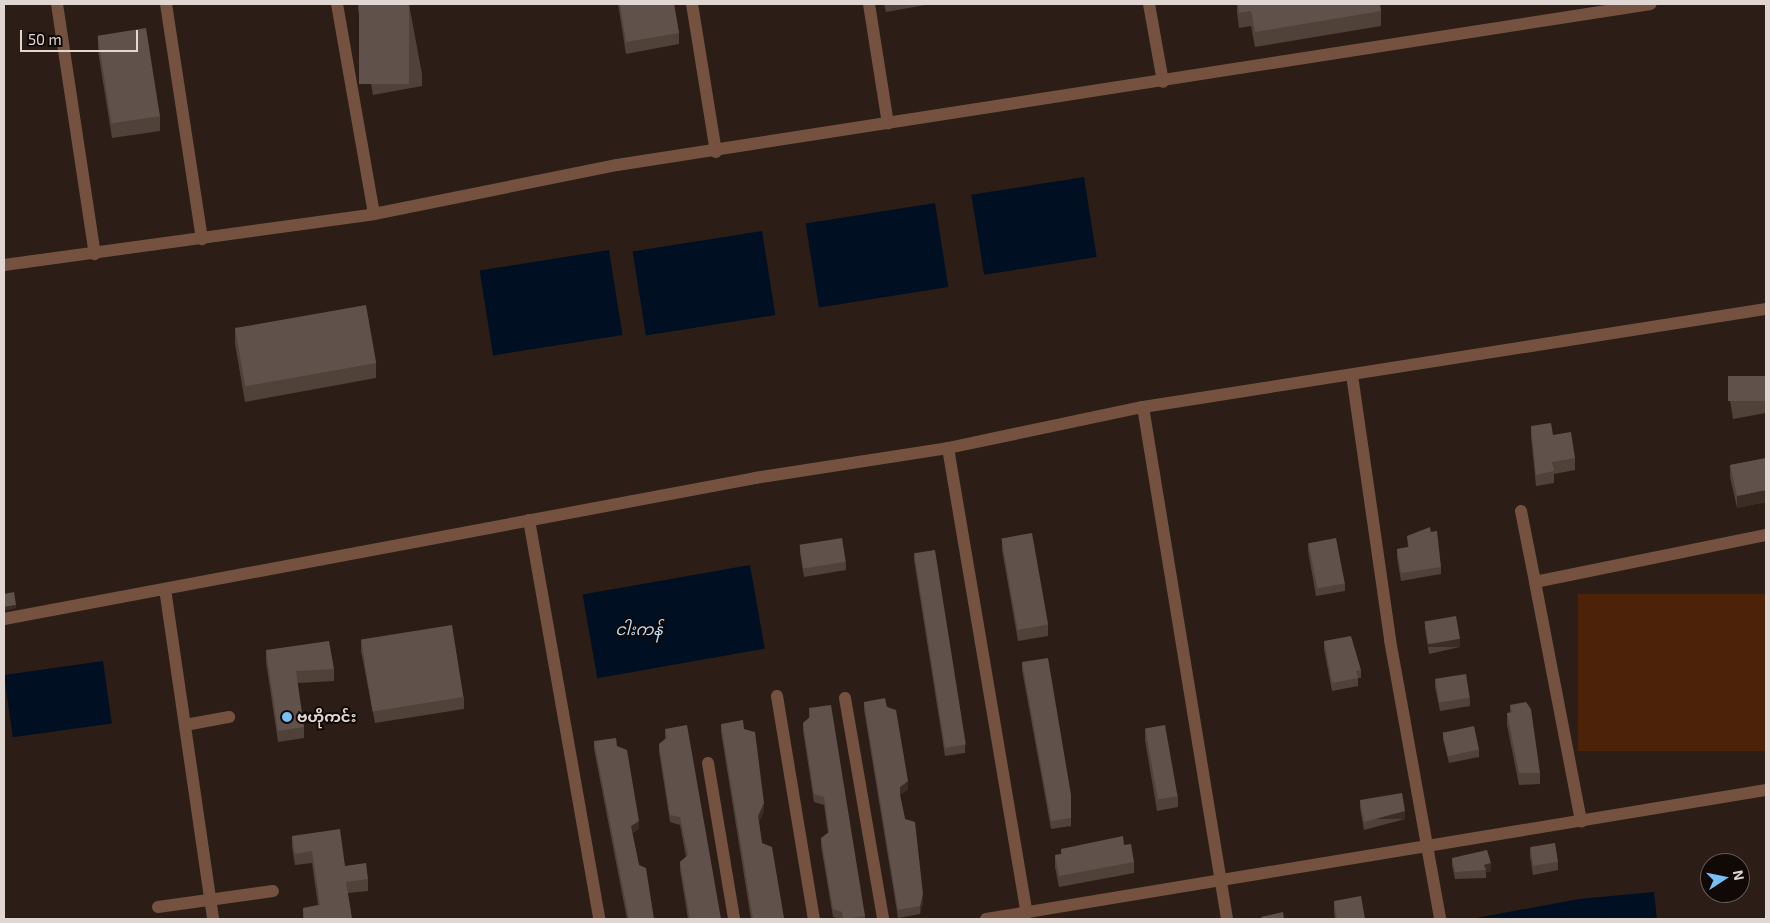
<!DOCTYPE html>
<meta charset="utf-8">
<style>
body{margin:0}
#map{position:relative;width:1770px;height:923px;overflow:hidden;background:#2c1e16;font-family:"Exo 2","Noto Sans Myanmar",sans-serif}
div>[style]{position:absolute}
.green>*{inset:0;background:#4c2308;transform-origin:0 0}
.water>*{inset:0;background:#000f21;transform-origin:0 0}
.minor>*{height:12px;margin:-6px;padding:0 6px;transform-origin:6px;border-radius:6px;background:#74523f}
.wall>*{inset:0;background:#504139}
.shaded-wall>*{inset:0;background:#3b2c24;transform-origin:0 0}
.building>*{inset:0;background:#60514a;transform-origin:0 0}
.dots>*{width:14px;height:14px;translate:-50% -50%;box-sizing:border-box;border:2px solid #100906;border-radius:50%}
span{translate:-50% -50%;white-space:nowrap;text-align:center;line-height:1.15;-webkit-text-stroke:4px #100906;paint-order:stroke}
.poi-label{font-size:15px;color:#e1d7d2;font-weight:700}
.left{translate:0 -50%;text-align:left}
.water-label{font-size:16px;color:#b5dcfc;font-style:italic}
.frame{position:absolute;inset:0;border:5px solid #e1d7d2;pointer-events:none}
.north{position:absolute;left:1700px;top:853px;width:50px;height:50px;box-sizing:border-box;background:#100906;border:1px solid #645b58;border-radius:50%;rotate:79deg;font-size:14px;font-weight:700;line-height:20px;text-align:center;color:#e1d7d2}
.north::after{content:'';display:block;margin:auto;width:18px;height:22px;background:#77bff7;clip-path:polygon(50% 0,100% 100%,50% 72%,0 100%)}
.scale{position:absolute;left:20px;top:30px;width:118px;height:22px;box-sizing:border-box;border:2px solid #e1d7d2;border-top:0;padding-left:6px;font-size:15px;line-height:18px;white-space:nowrap;color:#e1d7d2;-webkit-text-stroke:4px #100906;paint-order:stroke}
</style>
<div id="map">
<div class="green">
<div style="left:1766px;top:594px;width:157px;height:188px;rotate:90deg"></div>
</div>
<div class="water">
<div style="left:1084px;top:177px;width:81px;height:114px;rotate:81deg"></div>
<div style="left:935px;top:203px;width:85px;height:131px;rotate:81deg"></div>
<div style="left:762px;top:231px;width:85px;height:131px;rotate:81deg"></div>
<div style="left:609px;top:250px;width:86px;height:131px;rotate:81deg"></div>
<div style="left:750px;top:565px;width:85px;height:170px;rotate:80deg"></div>
<div style="left:103px;top:661px;width:63px;height:100px;rotate:82deg"></div>
<div style="clip-path:polygon(1654px 892px,1657px 919px,1471px 919px,1579px 899px)"></div>
</div>
<div class="minor">
<div style="left:57px;top:4px;width:253px;rotate:81.4deg"></div>
<div style="left:166px;top:4px;width:238px;rotate:81.3deg"></div>
<div style="left:337px;top:4px;width:213px;rotate:80deg"></div>
<div style="left:692px;top:4px;width:150px;rotate:80.8deg"></div>
<div style="left:869px;top:4px;width:121px;rotate:81deg"></div>
<div style="left:1149px;top:4px;width:79px;rotate:79.8deg"></div>
<div style="left:4px;top:265px;width:373px;rotate:-7.8deg"></div>
<div style="left:374px;top:214px;width:248px;rotate:-11.4deg"></div>
<div style="left:617px;top:165px;width:1046px;rotate:-8.85deg"></div>
<div style="left:1352px;top:375px;width:268px;rotate:81.8deg"></div>
<div style="left:1390px;top:640px;width:283px;rotate:79.8deg"></div>
<div style="left:1143px;top:407px;width:519px;rotate:80.68deg"></div>
<div style="left:948px;top:448px;width:472px;rotate:80.4deg"></div>
<div style="left:1521px;top:511px;width:72px;rotate:78.8deg"></div>
<div style="left:1535px;top:582px;width:236px;rotate:-11.5deg"></div>
<div style="left:529px;top:520px;width:405px;rotate:80deg"></div>
<div style="left:1535px;top:582px;width:244px;rotate:79.1deg"></div>
<div style="left:165px;top:589px;width:333px;rotate:81.7deg"></div>
<div style="left:4px;top:619px;width:764px;rotate:-10.63deg"></div>
<div style="left:755px;top:478px;width:195px;rotate:-8.8deg"></div>
<div style="left:948px;top:448px;width:199px;rotate:-11.9deg"></div>
<div style="left:1143px;top:407px;width:631px;rotate:-8.94deg"></div>
<div style="left:777px;top:696px;width:226px;rotate:80.6deg"></div>
<div style="left:845px;top:698px;width:224px;rotate:80.2deg"></div>
<div style="left:185px;top:725px;width:45px;rotate:-10.3deg"></div>
<div style="left:708px;top:763px;width:158px;rotate:80.5deg"></div>
<div style="left:158px;top:907px;width:116px;rotate:-7.9deg"></div>
<div style="left:986px;top:919px;width:791px;rotate:-9.39deg"></div>
</div>
<div class="wall">
<div style="clip-path:polygon(358px 4px,409px 4px,422px 74px,422px 86px,373px 95px,358px 9px)"></div>
<div style="clip-path:polygon(618px 4px,674px 4px,679px 33px,679px 44px,626px 54px)"></div>
<div style="clip-path:polygon(884px 4px,931px 4px,886px 12px)"></div>
<div style="clip-path:polygon(1237px 4px,1380px 4px,1381px 11px,1381px 26px,1255px 47px,1251px 26px,1239px 28px,1237px 13px)"></div>
<div style="clip-path:polygon(98px 36px,160px 116px,160px 131px,112px 138px,98px 51px)"></div>
<div style="clip-path:polygon(235px 329px,376px 363px,376px 378px,245px 402px,235px 344px)"></div>
<div style="clip-path:polygon(1766px 376px,1766px 413px,1733px 419px,1729px 394px,1729px 383px)"></div>
<div style="clip-path:polygon(1531px 426px,1553px 435px,1575px 458px,1575px 470px,1554px 474px,1554px 483px,1536px 486px,1531px 437px)"></div>
<div style="clip-path:polygon(1766px 458px,1766px 502px,1737px 508px,1730px 477px,1730px 465px)"></div>
<div style="clip-path:polygon(1431px 532px,1441px 567px,1441px 574px,1401px 581px,1397px 557px,1397px 549px,1408px 547px,1407px 536px)"></div>
<div style="clip-path:polygon(1002px 539px,1048px 625px,1048px 636px,1018px 641px,1002px 550px)"></div>
<div style="clip-path:polygon(1308px 543px,1345px 583px,1345px 591px,1316px 596px,1308px 551px)"></div>
<div style="clip-path:polygon(800px 545px,846px 562px,846px 570px,804px 577px,800px 553px)"></div>
<div style="clip-path:polygon(914px 552px,965px 745px,965px 753px,945px 756px,914px 560px)"></div>
<div style="clip-path:polygon(1425px 622px,1460px 647px,1429px 654px,1425px 629px)"></div>
<div style="clip-path:polygon(361px 640px,464px 697px,464px 709px,375px 723px,361px 651px)"></div>
<div style="clip-path:polygon(1324px 641px,1361px 670px,1361px 678px,1358px 678px,1358px 686px,1332px 691px,1324px 649px)"></div>
<div style="clip-path:polygon(266px 650px,334px 669px,334px 681px,297px 683px,304px 727px,304px 738px,278px 742px,266px 662px)"></div>
<div style="clip-path:polygon(1022px 662px,1071px 795px,1071px 826px,1051px 829px,1022px 670px)"></div>
<div style="clip-path:polygon(1435px 679px,1470px 698px,1470px 706px,1440px 711px,1435px 687px)"></div>
<div style="clip-path:polygon(864px 702px,887px 707px,908px 789px,900px 795px,923px 902px,920px 914px,898px 918px,864px 710px)"></div>
<div style="clip-path:polygon(1510px 705px,1540px 773px,1540px 784px,1519px 785px,1507px 725px,1507px 713px,1510px 713px)"></div>
<div style="clip-path:polygon(809px 708px,865px 916px,865px 919px,840px 919px,833px 917px,821px 846px,821px 838px,828px 833px,824px 805px,814px 802px,803px 731px,803px 723px,809px 718px)"></div>
<div style="clip-path:polygon(721px 724px,744px 729px,764px 811px,759px 822px,762px 843px,784px 919px,751px 919px,721px 732px)"></div>
<div style="clip-path:polygon(1145px 728px,1178px 796px,1178px 807px,1157px 811px,1145px 740px)"></div>
<div style="clip-path:polygon(665px 729px,721px 919px,688px 919px,680px 870px,680px 862px,686px 857px,680px 825px,670px 822px,659px 752px,659px 744px,665px 739px)"></div>
<div style="clip-path:polygon(1443px 732px,1479px 749px,1479px 757px,1449px 763px,1443px 739px)"></div>
<div style="clip-path:polygon(594px 741px,617px 746px,639px 829px,632px 833px,639px 865px,654px 919px,627px 919px,594px 749px)"></div>
<div style="clip-path:polygon(1360px 800px,1405px 819px,1364px 830px,1360px 808px)"></div>
<div style="clip-path:polygon(292px 836px,368px 879px,368px 891px,348px 893px,352px 919px,303px 919px,303px 908px,318px 905px,312px 863px,295px 865px,292px 847px)"></div>
<div style="clip-path:polygon(1124px 845px,1134px 862px,1134px 873px,1059px 887px,1055px 867px,1055px 855px,1061px 854px,1061px 849px)"></div>
<div style="clip-path:polygon(1530px 848px,1558px 862px,1558px 870px,1533px 875px,1530px 856px)"></div>
<div style="clip-path:polygon(1452px 858px,1491px 871px,1486px 872px,1486px 878px,1455px 879px,1452px 865px)"></div>
<div style="clip-path:polygon(1334px 901px,1365px 919px,1335px 919px,1334px 913px)"></div>
</div>
<div class="shaded-wall">
<div style="clip-path:polygon(1766px 490px,1766px 502px,1737px 508px,1737px 496px)"></div>
<div style="clip-path:polygon(16px 605px,16px 608px,4px 611px,4px 607px)"></div>
<div style="left:1460px;top:639px;width:8px;height:32px;rotate:90deg"></div>
<div style="clip-path:polygon(908px 781px,908px 789px,900px 795px,900px 787px)"></div>
<div style="clip-path:polygon(764px 803px,764px 811px,758px 824px,758px 816px)"></div>
<div style="left:1405px;top:811px;width:8px;height:42px;rotate:90deg"></div>
<div style="clip-path:polygon(639px 821px,639px 829px,631px 834px,631px 826px)"></div>
<div style="clip-path:polygon(1491px 863px,1491px 871px,1486px 872px,1484px 865px)"></div>
<div style="clip-path:polygon(923px 894px,923px 902px,920px 914px,920px 906px)"></div>
</div>
<div class="building">
<div style="left:359px;top:4px;width:50px;height:80px"></div>
<div style="clip-path:polygon(620px 4px,674px 4px,679px 33px,626px 42px)"></div>
<div style="clip-path:polygon(1238px 4px,1380px 4px,1381px 11px,1255px 32px,1251px 11px,1239px 13px)"></div>
<div style="left:146px;top:28px;width:89px;height:49px;rotate:81deg"></div>
<div style="left:366px;top:305px;width:59px;height:133px;rotate:80deg"></div>
<div style="left:1766px;top:376px;width:25px;height:38px;rotate:90deg"></div>
<div style="clip-path:polygon(1551px 423px,1553px 435px,1571px 432px,1575px 458px,1552px 462px,1554px 471px,1536px 475px,1531px 426px)"></div>
<div style="clip-path:polygon(1766px 458px,1766px 490px,1737px 496px,1730px 465px)"></div>
<div style="clip-path:polygon(1430px 527px,1431px 532px,1437px 531px,1441px 567px,1401px 573px,1397px 549px,1409px 547px,1407px 536px)"></div>
<div style="left:1032px;top:533px;width:93px;height:31px;rotate:80deg"></div>
<div style="left:842px;top:538px;width:24px;height:43px;rotate:81deg"></div>
<div style="left:1336px;top:538px;width:46px;height:28px;rotate:79deg"></div>
<div style="left:935px;top:550px;width:197px;height:21px;rotate:81deg"></div>
<div style="clip-path:polygon(14px 592px,16px 605px,4px 607px,4px 594px)"></div>
<div style="left:1456px;top:616px;width:23px;height:32px;rotate:80deg"></div>
<div style="left:452px;top:625px;width:73px;height:92px;rotate:81deg"></div>
<div style="clip-path:polygon(1351px 636px,1361px 670px,1356px 671px,1358px 678px,1332px 683px,1324px 641px)"></div>
<div style="clip-path:polygon(329px 641px,334px 669px,296px 671px,304px 727px,278px 731px,266px 650px)"></div>
<div style="clip-path:polygon(1048px 658px,1071px 795px,1071px 818px,1051px 821px,1022px 662px)"></div>
<div style="left:1466px;top:674px;width:24px;height:31px;rotate:81deg"></div>
<div style="clip-path:polygon(885px 698px,887px 707px,896px 710px,908px 781px,900px 787px,900px 795px,905px 819px,915px 822px,923px 894px,920px 906px,898px 910px,864px 702px)"></div>
<div style="clip-path:polygon(1526px 702px,1531px 709px,1540px 773px,1519px 773px,1507px 713px,1512px 712px,1510px 705px)"></div>
<div style="clip-path:polygon(831px 705px,865px 916px,845px 919px,843px 919px,842px 912px,833px 909px,821px 838px,829px 832px,824px 797px,814px 794px,803px 723px,810px 717px,809px 708px)"></div>
<div style="clip-path:polygon(743px 720px,744px 729px,755px 732px,764px 803px,758px 816px,762px 843px,772px 847px,784px 918px,783px 919px,753px 919px,721px 724px)"></div>
<div style="clip-path:polygon(687px 725px,721px 919px,690px 919px,680px 862px,688px 855px,680px 817px,670px 815px,659px 744px,667px 738px,665px 729px)"></div>
<div style="left:1165px;top:725px;width:72px;height:20px;rotate:80deg"></div>
<div style="left:1474px;top:726px;width:24px;height:32px;rotate:78deg"></div>
<div style="clip-path:polygon(616px 738px,617px 746px,627px 750px,639px 821px,631px 826px,639px 865px,646px 868px,654px 919px,629px 919px,594px 741px)"></div>
<div style="clip-path:polygon(1402px 793px,1405px 811px,1364px 822px,1360px 800px)"></div>
<div style="clip-path:polygon(340px 829px,345px 866px,366px 863px,368px 879px,346px 882px,352px 919px,304px 919px,303px 908px,320px 905px,312px 851px,295px 854px,292px 836px)"></div>
<div style="clip-path:polygon(1123px 836px,1124px 845px,1131px 844px,1134px 862px,1059px 876px,1055px 855px,1062px 854px,1061px 849px)"></div>
<div style="left:1555px;top:843px;width:19px;height:25px;rotate:81deg"></div>
<div style="clip-path:polygon(1487px 850px,1491px 863px,1484px 865px,1486px 870px,1455px 872px,1452px 858px)"></div>
<div style="clip-path:polygon(1361px 896px,1365px 919px,1337px 919px,1334px 901px)"></div>
<div style="clip-path:polygon(1283px 912px,1284px 919px,1262px 919px,1261px 917px)"></div>
</div>
<div class="dots">
<div style="left:287px;top:717px;background:#77bff7"></div>
</div>
<div class="poi-label">
<span class="left" style="left:297px;top:717px">ဗဟိုကင်း</span>
</div>
<div class="water-label">
<span style="left:639px;top:629px">ငါးကန်</span>
</div>
<div class="frame"></div>
<div class="north">N</div>
<div class="scale">50 m</div>
</div>
